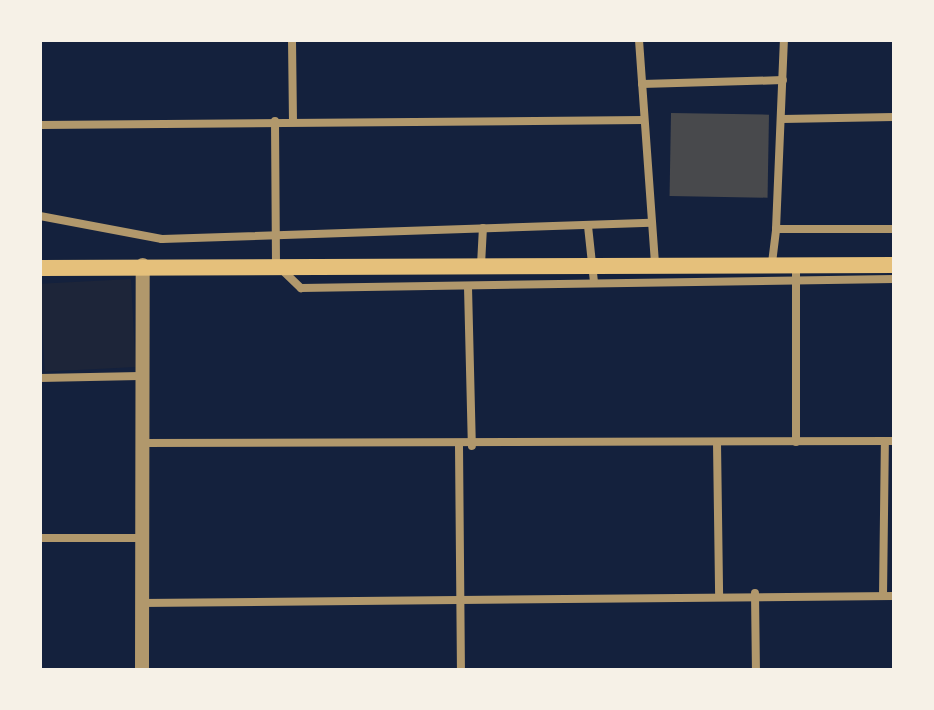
<!DOCTYPE html>
<style>
body{margin:0}
#map{position:relative;width:934px;height:710px;overflow:hidden;background:#14213d;font-family:"Public Sans",sans-serif}
div>[style]{position:absolute}
.green>*{inset:0;background:#1d2539;transform-origin:0 0}
.building>*{inset:0;background:#48494c;transform-origin:0 0}
.minor>*{height:8px;margin:-4px;padding:0 4px;transform-origin:4px;border-radius:4px;background:#b1986c}
.tertiary>*{height:14px;margin:-7px;padding:0 7px;transform-origin:7px;border-radius:7px;background:#b1986c}
.secondary>*{height:16px;margin:-8px;padding:0 8px;transform-origin:8px;border-radius:8px;background:#e5c07b}
span{translate:-50% -50%;white-space:nowrap;text-align:center;line-height:1.15;-webkit-text-stroke:6px #f6f1e7;paint-order:stroke}
.frame{position:absolute;inset:0;border:42px solid #f6f1e7;pointer-events:none}
</style>
<div id="map">
<div class="green">
<div style="left:131px;top:279px;width:88px;height:91px;rotate:87deg"></div>
</div>
<div class="building">
<div style="left:671px;top:113px;width:98px;height:83px;rotate:1deg"></div>
</div>
<div class="minor">
<div style="left:292px;top:40px;width:81px;rotate:89.3deg"></div>
<div style="left:639px;top:40px;width:225px;rotate:85.9deg"></div>
<div style="left:642px;top:84px;width:141px;rotate:-1.6deg"></div>
<div style="left:782px;top:119px;width:112px;rotate:-1deg"></div>
<div style="left:275px;top:121px;width:143px;rotate:89.6deg"></div>
<div style="left:276px;top:264px;width:35px;rotate:44deg"></div>
<div style="left:301px;top:288px;width:593px;rotate:-0.87deg"></div>
<div style="left:40px;top:125px;width:604px;rotate:-0.47deg"></div>
<div style="left:40px;top:216px;width:124px;rotate:10.7deg"></div>
<div style="left:162px;top:239px;width:489px;rotate:-1.9deg"></div>
<div style="left:588px;top:226px;width:56px;rotate:83.9deg"></div>
<div style="left:776px;top:229px;width:189px;rotate:-87.6deg"></div>
<div style="left:772px;top:263px;width:34px;rotate:-83deg"></div>
<div style="left:776px;top:229px;width:118px"></div>
<div style="left:796px;top:263px;width:179px;rotate:90deg"></div>
<div style="left:481px;top:265px;width:37px;rotate:-87deg"></div>
<div style="left:468px;top:287px;width:159px;rotate:88.6deg"></div>
<div style="left:40px;top:378px;width:100px;rotate:-1.1deg"></div>
<div style="left:141px;top:443px;width:753px;rotate:-0.15deg"></div>
<div style="left:717px;top:443px;width:152px;rotate:89.2deg"></div>
<div style="left:459px;top:446px;width:224px;rotate:89.5deg"></div>
<div style="left:40px;top:538px;width:102px"></div>
<div style="left:755px;top:593px;width:77px;rotate:89.3deg"></div>
<div style="left:883px;top:596px;width:155px;rotate:-89.3deg"></div>
<div style="left:141px;top:603px;width:753px;rotate:-0.53deg"></div>
</div>
<div class="tertiary">
<div style="left:142px;top:670px;width:405px;rotate:-89.9deg"></div>
</div>
<div class="secondary">
<div style="left:40px;top:268px;width:854px;rotate:-0.2deg"></div>
</div>
<div class="frame"></div>
</div>
